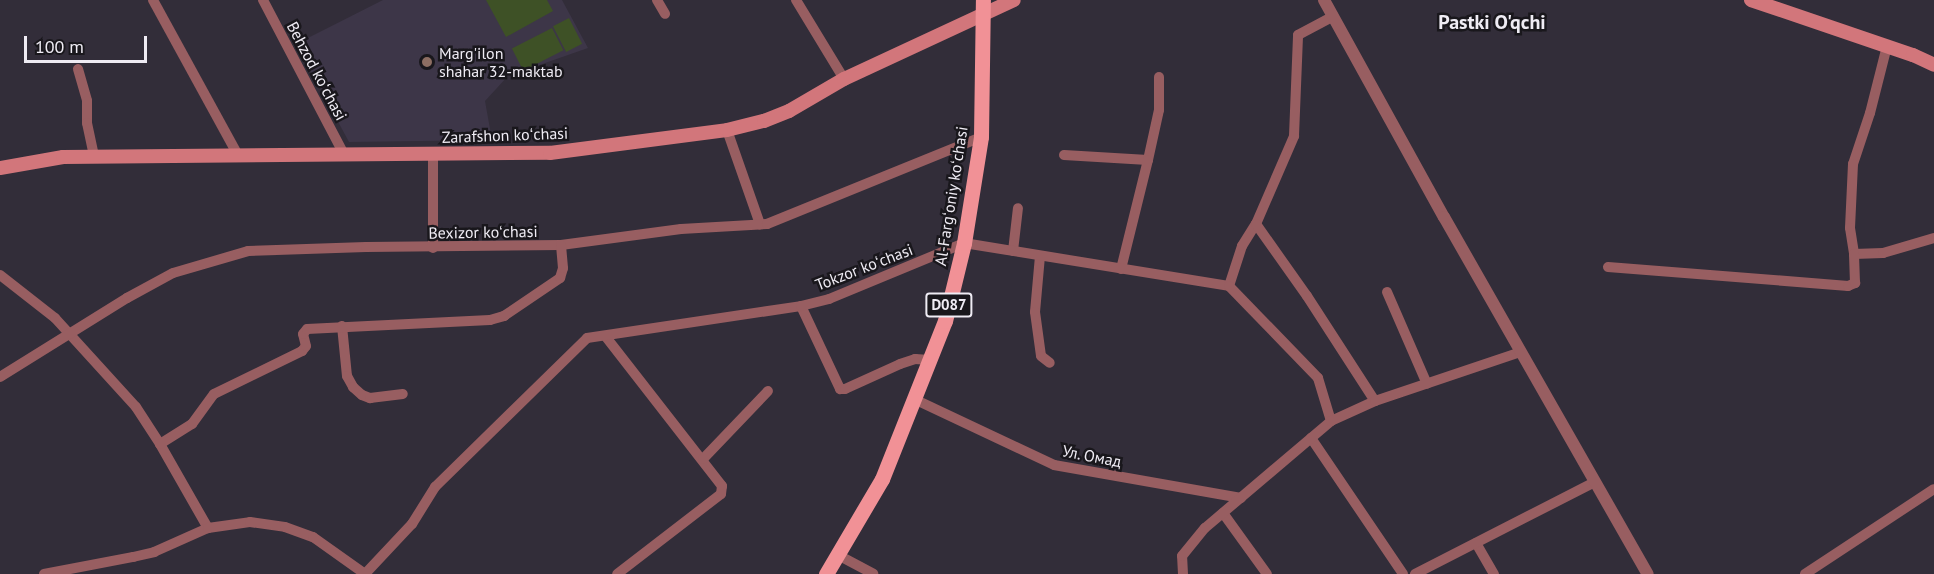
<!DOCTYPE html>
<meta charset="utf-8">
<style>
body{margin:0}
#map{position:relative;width:1934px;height:574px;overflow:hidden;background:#322d39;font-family:"PT Sans",sans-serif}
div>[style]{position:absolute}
.built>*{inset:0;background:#3d3648}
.green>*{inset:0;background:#3e5126;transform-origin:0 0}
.minor>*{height:10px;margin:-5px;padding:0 5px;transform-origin:5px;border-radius:5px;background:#985e61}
.tertiary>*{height:12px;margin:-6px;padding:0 6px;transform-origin:6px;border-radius:6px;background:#985e61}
.secondary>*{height:14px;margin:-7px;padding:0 7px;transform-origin:7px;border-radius:7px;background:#d2767b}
.primary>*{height:15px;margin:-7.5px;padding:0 7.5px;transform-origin:7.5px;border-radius:7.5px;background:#f19196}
.dots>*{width:16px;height:16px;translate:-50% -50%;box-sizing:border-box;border:3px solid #19171c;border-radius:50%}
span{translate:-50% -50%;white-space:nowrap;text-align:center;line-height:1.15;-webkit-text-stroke:5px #19171c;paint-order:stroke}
.shield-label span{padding:2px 4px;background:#19171c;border:2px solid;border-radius:4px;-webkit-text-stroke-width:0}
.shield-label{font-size:15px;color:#efecf4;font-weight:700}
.poi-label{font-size:16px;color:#efecf4}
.left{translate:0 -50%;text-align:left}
.street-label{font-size:16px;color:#efecf4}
.quarter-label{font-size:20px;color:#efecf4;font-weight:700}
.scale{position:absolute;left:24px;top:36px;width:123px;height:27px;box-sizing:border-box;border:3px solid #efecf4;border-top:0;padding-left:8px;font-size:18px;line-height:21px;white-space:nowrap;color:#efecf4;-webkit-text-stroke:4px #19171c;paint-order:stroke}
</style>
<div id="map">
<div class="built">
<div style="clip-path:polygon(383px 0,562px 0,588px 48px,508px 76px,485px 101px,492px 140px,349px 142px,296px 44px)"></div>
</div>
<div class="green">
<div style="clip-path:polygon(486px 0,547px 0,553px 11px,506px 37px)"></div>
<div style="left:569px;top:18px;width:29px;height:18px;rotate:63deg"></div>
<div style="left:552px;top:28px;width:25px;height:45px;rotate:63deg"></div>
</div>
<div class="minor">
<div style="left:153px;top:0;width:177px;rotate:61.3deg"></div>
<div style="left:263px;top:0;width:176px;rotate:62.3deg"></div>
<div style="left:657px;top:0;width:16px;rotate:60deg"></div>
<div style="left:796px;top:0;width:92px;rotate:58.7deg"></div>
<div style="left:1887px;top:46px;width:69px;rotate:104.2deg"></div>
<div style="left:1870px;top:113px;width:54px;rotate:108.4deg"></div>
<div style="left:1853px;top:164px;width:64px;rotate:92.7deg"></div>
<div style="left:1850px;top:228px;width:26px;rotate:81deg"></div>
<div style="left:1854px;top:254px;width:29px;rotate:-2deg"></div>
<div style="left:1883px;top:253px;width:53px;rotate:-16.4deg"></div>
<div style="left:78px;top:69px;width:33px;rotate:74deg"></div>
<div style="left:87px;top:101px;width:22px;rotate:90deg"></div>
<div style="left:87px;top:123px;width:35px;rotate:78deg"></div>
<div style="left:727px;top:130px;width:100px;rotate:70.7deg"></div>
<div style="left:433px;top:154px;width:94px;rotate:90deg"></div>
<div style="left:1064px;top:155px;width:84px;rotate:3.4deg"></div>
<div style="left:1148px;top:160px;width:51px;rotate:-77.6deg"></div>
<div style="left:1159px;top:110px;width:33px;rotate:-90deg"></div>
<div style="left:1256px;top:224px;width:96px;rotate:-66.6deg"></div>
<div style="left:1294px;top:136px;width:101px;rotate:-87.7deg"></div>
<div style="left:1298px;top:35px;width:40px;rotate:-28deg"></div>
<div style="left:1013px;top:251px;width:43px;rotate:-83.4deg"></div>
<div style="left:1040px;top:256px;width:56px;rotate:95.1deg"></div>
<div style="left:1035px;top:312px;width:44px;rotate:82.2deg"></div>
<div style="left:1041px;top:356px;width:11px;rotate:38deg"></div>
<div style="left:1608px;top:267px;width:241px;rotate:4.5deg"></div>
<div style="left:1848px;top:286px;width:8px;rotate:-23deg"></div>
<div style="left:1855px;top:283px;width:29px;rotate:-92deg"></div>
<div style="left:1121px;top:269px;width:112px;rotate:-76.1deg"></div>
<div style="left:0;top:275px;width:70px;rotate:38deg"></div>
<div style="left:55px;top:318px;width:120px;rotate:47.7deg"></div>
<div style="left:136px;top:407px;width:44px;rotate:57deg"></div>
<div style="left:160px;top:444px;width:97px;rotate:60.3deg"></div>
<div style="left:1229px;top:286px;width:42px;rotate:-72deg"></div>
<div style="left:1242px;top:246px;width:26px;rotate:-58deg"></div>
<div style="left:1256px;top:224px;width:88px;rotate:54.7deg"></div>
<div style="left:1307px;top:296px;width:125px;rotate:57.1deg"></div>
<div style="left:1387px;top:292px;width:100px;rotate:66.5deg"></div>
<div style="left:801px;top:306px;width:92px;rotate:64.8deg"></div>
<div style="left:840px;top:389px;width:5px"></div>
<div style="left:845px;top:389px;width:60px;rotate:-24.4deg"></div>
<div style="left:900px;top:364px;width:16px;rotate:-18deg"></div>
<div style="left:915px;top:359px;width:15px;rotate:4deg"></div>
<div style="left:342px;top:326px;width:50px;rotate:84.3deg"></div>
<div style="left:347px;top:376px;width:13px;rotate:61deg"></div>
<div style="left:353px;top:387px;width:12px;rotate:42deg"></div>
<div style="left:362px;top:395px;width:9px;rotate:21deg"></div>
<div style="left:370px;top:398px;width:33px;rotate:-7deg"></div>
<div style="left:606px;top:337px;width:189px;rotate:52.1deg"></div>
<div style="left:722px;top:486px;width:8px;rotate:97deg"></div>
<div style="left:721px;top:494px;width:131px;rotate:142.4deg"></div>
<div style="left:0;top:377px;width:150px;rotate:-31.9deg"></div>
<div style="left:127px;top:298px;width:52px;rotate:-28.5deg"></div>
<div style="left:173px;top:273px;width:78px;rotate:-16.3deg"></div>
<div style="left:248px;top:251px;width:118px;rotate:-1.9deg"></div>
<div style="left:366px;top:247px;width:195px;rotate:-0.6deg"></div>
<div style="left:561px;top:245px;width:121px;rotate:-7.6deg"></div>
<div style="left:681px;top:229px;width:86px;rotate:-3.3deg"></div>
<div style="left:767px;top:224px;width:231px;rotate:-22.1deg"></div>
<div style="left:914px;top:399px;width:155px;rotate:25.2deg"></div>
<div style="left:1054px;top:465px;width:190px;rotate:10deg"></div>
<div style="left:1311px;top:438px;width:164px;rotate:55.9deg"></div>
<div style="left:160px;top:444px;width:38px;rotate:-32deg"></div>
<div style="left:192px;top:424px;width:37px;rotate:-54deg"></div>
<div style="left:214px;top:394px;width:98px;rotate:-26deg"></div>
<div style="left:302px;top:351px;width:6px;rotate:-51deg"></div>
<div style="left:306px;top:346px;width:12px;rotate:-104deg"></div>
<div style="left:303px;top:334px;width:6px;rotate:-51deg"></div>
<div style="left:307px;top:329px;width:183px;rotate:-2.8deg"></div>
<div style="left:490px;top:320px;width:15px;rotate:-16deg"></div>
<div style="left:504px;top:316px;width:68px;rotate:-34.2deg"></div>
<div style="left:560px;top:278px;width:10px;rotate:-73deg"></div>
<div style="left:563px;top:268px;width:23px;rotate:-95deg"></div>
<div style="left:703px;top:459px;width:94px;rotate:-46.3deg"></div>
<div style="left:1223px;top:513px;width:75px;rotate:54.2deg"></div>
<div style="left:1476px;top:543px;width:36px;rotate:60deg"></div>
<div style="left:838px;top:555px;width:40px;rotate:28deg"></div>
<div style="left:44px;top:574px;width:91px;rotate:-10.8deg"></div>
<div style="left:133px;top:557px;width:22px;rotate:-13deg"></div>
<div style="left:154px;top:552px;width:59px;rotate:-24deg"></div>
<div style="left:208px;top:528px;width:42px;rotate:-8.1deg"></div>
<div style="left:250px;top:522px;width:35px;rotate:8deg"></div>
<div style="left:285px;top:527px;width:30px;rotate:20deg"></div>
<div style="left:313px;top:537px;width:64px;rotate:35.4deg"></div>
<div style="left:365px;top:574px;width:69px;rotate:-46.8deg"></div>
<div style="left:412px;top:524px;width:44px;rotate:-58.1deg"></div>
<div style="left:435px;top:487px;width:213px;rotate:-44.4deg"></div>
<div style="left:587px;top:338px;width:216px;rotate:-8.5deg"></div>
<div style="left:801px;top:306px;width:29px;rotate:-14deg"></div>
<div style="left:829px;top:299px;width:146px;rotate:-22.5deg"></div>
<div style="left:964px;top:243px;width:268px;rotate:9.2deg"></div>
<div style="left:1229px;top:286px;width:128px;rotate:45.9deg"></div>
<div style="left:1318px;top:378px;width:45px;rotate:73.2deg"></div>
<div style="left:1183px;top:574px;width:18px;rotate:-93deg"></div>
<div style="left:1182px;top:556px;width:36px;rotate:-51deg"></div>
<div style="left:1205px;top:528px;width:165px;rotate:-40.3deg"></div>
<div style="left:1331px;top:421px;width:48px;rotate:-24.4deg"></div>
<div style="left:1375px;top:401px;width:154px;rotate:-18.6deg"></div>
<div style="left:1415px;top:574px;width:202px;rotate:-27.1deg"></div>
<div style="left:1805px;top:574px;width:154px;rotate:-33.4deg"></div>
</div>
<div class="tertiary">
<div style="left:1324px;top:0;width:248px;rotate:61.1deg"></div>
<div style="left:1444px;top:217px;width:411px;rotate:60.3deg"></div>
</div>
<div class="secondary">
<div style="left:1751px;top:0;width:171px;rotate:18.8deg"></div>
<div style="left:1913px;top:55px;width:23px;rotate:25deg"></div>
<div style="left:0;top:168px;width:64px;rotate:-9.9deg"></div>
<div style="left:63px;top:157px;width:487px;rotate:-0.5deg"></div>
<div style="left:550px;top:153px;width:178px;rotate:-7.4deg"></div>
<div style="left:727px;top:130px;width:38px;rotate:-14deg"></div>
<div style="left:764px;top:121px;width:27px;rotate:-22deg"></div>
<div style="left:789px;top:111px;width:64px;rotate:-30.2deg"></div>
<div style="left:844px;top:79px;width:187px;rotate:-24.9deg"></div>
</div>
<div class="primary">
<div style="left:826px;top:574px;width:110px;rotate:-59.5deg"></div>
<div style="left:882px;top:479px;width:170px;rotate:-68.3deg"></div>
<div style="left:945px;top:321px;width:80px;rotate:-76.3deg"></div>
<div style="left:964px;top:243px;width:107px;rotate:-80.9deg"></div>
<div style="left:981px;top:137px;width:137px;rotate:-89.2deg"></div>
</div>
<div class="dots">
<div style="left:427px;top:62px;background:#8d6e63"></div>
</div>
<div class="shield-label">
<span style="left:949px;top:305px">D087</span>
</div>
<div class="poi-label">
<span class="left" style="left:439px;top:62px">Marg'ilon<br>shahar 32-maktab</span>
</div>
<div class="street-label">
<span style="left:317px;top:71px;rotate:62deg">Behzod koʻchasi</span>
<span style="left:505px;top:135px;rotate:-2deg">Zarafshon koʻchasi</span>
<span style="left:951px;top:196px;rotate:-81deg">Al-Fargʻoniy koʻchasi</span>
<span style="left:483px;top:232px;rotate:-1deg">Bexizor koʻchasi</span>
<span style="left:864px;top:267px;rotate:-21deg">Tokzor koʻchasi</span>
<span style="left:1092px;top:456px;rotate:11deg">Ул. Омад</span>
</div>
<div class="quarter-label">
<span style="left:1492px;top:22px">Pastki O'qchi</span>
</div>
<div class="scale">100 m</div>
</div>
